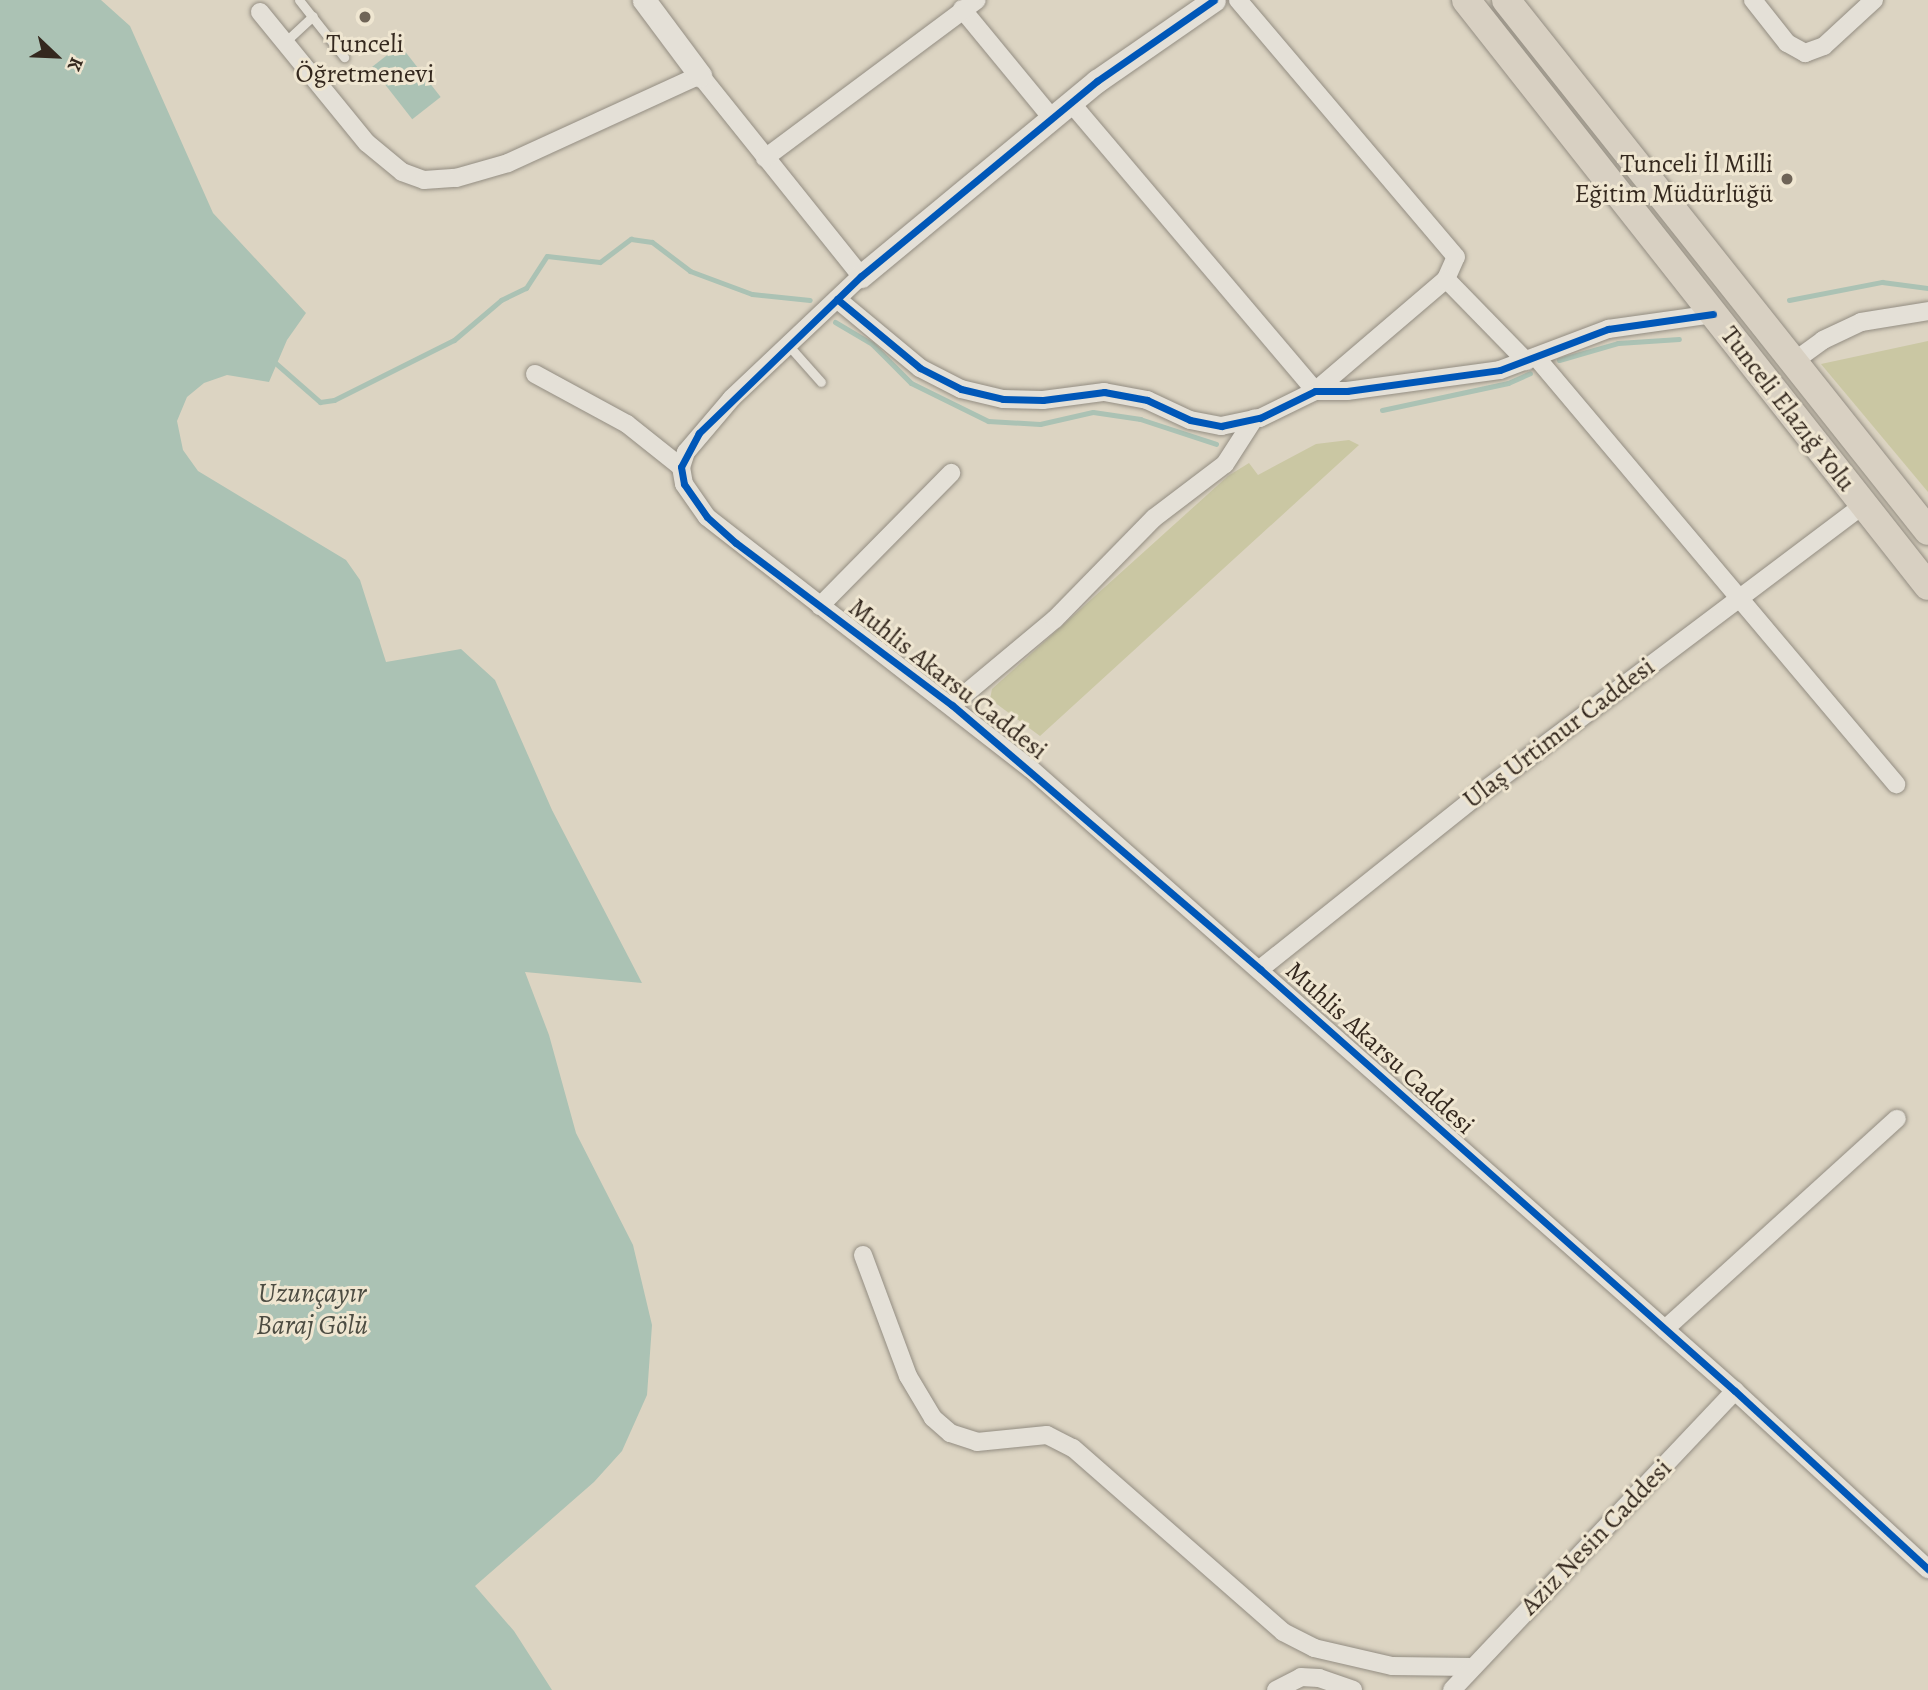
<!DOCTYPE html>
<meta charset="utf-8">
<style>
body{margin:0}
#map{position:relative;width:1928px;height:1690px;overflow:hidden;background:#dcd4c2;font-family:Alegreya,serif}
div>[style]{position:absolute}
.green>*{inset:0;background:#cac7a3}
.water>*{inset:0;background:#abc2b4;transform-origin:0 0}
.stream>*{height:5px;margin:-2.5px;padding:0 2.5px;transform-origin:2.5px;border-radius:2.5px;background:#abc2b4}
.roads{filter:drop-shadow(0 0 2px #938d82) drop-shadow(0 0 2px #938d82)}
.service>*{height:9px;margin:-4.5px;padding:0 4.5px;transform-origin:4.5px;border-radius:4.5px;background:#e4e0d7}
.minor>*{height:18px;margin:-9px;padding:0 9px;transform-origin:9px;border-radius:9px;background:#e4e0d7}
.tertiary>*{height:23px;margin:-11.5px;padding:0 11.5px;transform-origin:11.5px;border-radius:11.5px;background:#e4e0d7}
.primary>*{height:28px;margin:-14px;padding:0 14px;transform-origin:14px;border-radius:14px;background:#d8d0c2}
.cycleway>*{height:7px;margin:-3.5px;padding:0 3.5px;transform-origin:3.5px;border-radius:3.5px;background:#0057b8}
.dots>*{width:19px;height:19px;translate:-50% -50%;box-sizing:border-box;border:4px solid #efe6d1;border-radius:50%}
span{translate:-50% -50%;white-space:nowrap;text-align:center;line-height:1.15;-webkit-text-stroke:6px #efe6d1;paint-order:stroke}
.poi-label{font-size:26px;color:#34281e}
.right{translate:-100% -50%;text-align:right}
.street-label{font-size:26px;color:#34281e}
.water-label{font-size:28px;color:#4c4c42;font-style:italic}
.north{position:absolute;left:21px;top:21px;width:70px;height:70px;-webkit-text-stroke:5px #efe6d1;paint-order:stroke;rotate:113deg;font-size:19px;font-weight:700;line-height:28px;text-align:center;color:#34281e}
.north::after{content:'';display:block;margin:auto;width:24px;height:32px;background:#34281e;clip-path:polygon(50% 0,100% 100%,50% 72%,0 100%)}
</style>
<div id="map">
<div class="green">
<div style="clip-path:polygon(1928px 341px,1928px 492px,1821px 364px)"></div>
<div style="clip-path:polygon(1349px 440px,1359px 445px,1040px 736px,990px 699px,992px 689px,1228px 476px,1249px 463px,1258px 475px,1316px 444px)"></div>
</div>
<div class="water">
<div style="clip-path:polygon(0 0,101px 0,130px 26px,213px 213px,306px 313px,287px 340px,269px 382px,227px 375px,204px 383px,187px 397px,177px 421px,183px 450px,198px 471px,346px 560px,360px 580px,386px 662px,461px 649px,495px 680px,552px 810px,642px 983px,525px 972px,549px 1035px,576px 1133px,633px 1245px,652px 1325px,647px 1395px,622px 1451px,594px 1482px,475px 1586px,514px 1631px,552px 1690px,0 1690px)"></div>
<div style="left:400px;top:45px;width:66px;height:36px;rotate:52deg"></div>
</div>
<div class="stream">
<div style="left:1789px;top:300px;width:95px;rotate:-11deg"></div>
<div style="left:1882px;top:282px;width:46px;rotate:7.4deg"></div>
<div style="left:835px;top:322px;width:43px;rotate:30.7deg"></div>
<div style="left:872px;top:344px;width:55px;rotate:45deg"></div>
<div style="left:911px;top:383px;width:86px;rotate:26.3deg"></div>
<div style="left:988px;top:421px;width:52px;rotate:3.3deg"></div>
<div style="left:1040px;top:424px;width:54px;rotate:-12.8deg"></div>
<div style="left:1093px;top:412px;width:48px;rotate:8.5deg"></div>
<div style="left:1140px;top:419px;width:80px;rotate:18.2deg"></div>
<div style="left:272px;top:360px;width:64px;rotate:41.2deg"></div>
<div style="left:320px;top:402px;width:14px;rotate:-8deg"></div>
<div style="left:334px;top:400px;width:134px;rotate:-26.6deg"></div>
<div style="left:454px;top:340px;width:62px;rotate:-40.4deg"></div>
<div style="left:501px;top:300px;width:28px;rotate:-26deg"></div>
<div style="left:526px;top:288px;width:38px;rotate:-57deg"></div>
<div style="left:547px;top:256px;width:53px;rotate:6.5deg"></div>
<div style="left:600px;top:262px;width:39px;rotate:-37deg"></div>
<div style="left:631px;top:239px;width:21px;rotate:8deg"></div>
<div style="left:652px;top:242px;width:48px;rotate:37.3deg"></div>
<div style="left:690px;top:271px;width:66px;rotate:20.4deg"></div>
<div style="left:752px;top:294px;width:58px;rotate:5.9deg"></div>
<div style="left:1559px;top:360px;width:61px;rotate:-16.1deg"></div>
<div style="left:1618px;top:343px;width:61px;rotate:-3.8deg"></div>
<div style="left:1382px;top:410px;width:129px;rotate:-12.1deg"></div>
<div style="left:1508px;top:383px;width:24px;rotate:-24deg"></div>
</div>
<div class="roads">
<div class="service">
<div style="left:299px;top:0;width:73px;rotate:51.7deg"></div>
<div style="left:285px;top:42px;width:38px;rotate:-43deg"></div>
<div style="left:789px;top:346px;width:48px;rotate:48.4deg"></div>
</div>
<div class="minor">
<div style="left:1753px;top:0;width:55px;rotate:51.7deg"></div>
<div style="left:1787px;top:43px;width:21px;rotate:29deg"></div>
<div style="left:1805px;top:53px;width:20px;rotate:-20deg"></div>
<div style="left:1824px;top:46px;width:68px;rotate:-42.6deg"></div>
<div style="left:962px;top:9px;width:140px;rotate:50.5deg"></div>
<div style="left:260px;top:12px;width:169px;rotate:50.8deg"></div>
<div style="left:367px;top:143px;width:45px;rotate:39.6deg"></div>
<div style="left:402px;top:172px;width:23px;rotate:20deg"></div>
<div style="left:424px;top:180px;width:32px;rotate:-4deg"></div>
<div style="left:456px;top:178px;width:54px;rotate:-16.1deg"></div>
<div style="left:508px;top:163px;width:211px;rotate:-24.6deg"></div>
<div style="left:700px;top:75px;width:258px;rotate:51.3deg"></div>
<div style="left:861px;top:276px;width:178px;rotate:136.6deg"></div>
<div style="left:732px;top:398px;width:71px;rotate:130.4deg"></div>
<div style="left:686px;top:452px;width:16px;rotate:108deg"></div>
<div style="left:681px;top:467px;width:17px;rotate:80deg"></div>
<div style="left:684px;top:484px;width:40px;rotate:55.1deg"></div>
<div style="left:707px;top:517px;width:410px;rotate:37.9deg"></div>
<div style="left:1031px;top:769px;width:939px;rotate:41.46deg"></div>
<div style="left:1735px;top:1391px;width:263px;rotate:42.7deg"></div>
<div style="left:1072px;top:104px;width:376px;rotate:49.7deg"></div>
<div style="left:1315px;top:391px;width:172px;rotate:-40.5deg"></div>
<div style="left:1446px;top:279px;width:24px;rotate:-66deg"></div>
<div style="left:1456px;top:257px;width:337px;rotate:-130.3deg"></div>
<div style="left:765px;top:158px;width:264px;rotate:-36.7deg"></div>
<div style="left:1446px;top:279px;width:115px;rotate:45.7deg"></div>
<div style="left:837px;top:299px;width:108px;rotate:39.7deg"></div>
<div style="left:920px;top:368px;width:46px;rotate:27.1deg"></div>
<div style="left:961px;top:389px;width:43px;rotate:13.4deg"></div>
<div style="left:1003px;top:399px;width:40px;rotate:1.4deg"></div>
<div style="left:1043px;top:400px;width:62px;rotate:-7.5deg"></div>
<div style="left:1104px;top:392px;width:44px;rotate:10.5deg"></div>
<div style="left:1147px;top:400px;width:47px;rotate:24.9deg"></div>
<div style="left:1190px;top:420px;width:32px;rotate:11deg"></div>
<div style="left:1221px;top:426px;width:40px;rotate:-12deg"></div>
<div style="left:1260px;top:418px;width:61px;rotate:-26.1deg"></div>
<div style="left:1315px;top:391px;width:32px"></div>
<div style="left:1347px;top:391px;width:154px;rotate:-7.8deg"></div>
<div style="left:1500px;top:370px;width:116px;rotate:-20.8deg"></div>
<div style="left:1608px;top:329px;width:106px;rotate:-8.1deg"></div>
<div style="left:1536px;top:357px;width:559px;rotate:49.87deg"></div>
<div style="left:1793px;top:362px;width:37px;rotate:-36deg"></div>
<div style="left:1823px;top:340px;width:42px;rotate:-25.3deg"></div>
<div style="left:1861px;top:322px;width:68px;rotate:-9.3deg"></div>
<div style="left:535px;top:374px;width:105px;rotate:28.5deg"></div>
<div style="left:627px;top:424px;width:69px;rotate:38.5deg"></div>
<div style="left:820px;top:606px;width:187px;rotate:-45.4deg"></div>
<div style="left:952px;top:705px;width:134px;rotate:-39.9deg"></div>
<div style="left:1055px;top:619px;width:141px;rotate:-45.6deg"></div>
<div style="left:1154px;top:518px;width:89px;rotate:-37.3deg"></div>
<div style="left:1225px;top:464px;width:54px;rotate:-57.2deg"></div>
<div style="left:1260px;top:969px;width:273px;rotate:-38.6deg"></div>
<div style="left:1473px;top:799px;width:488px;rotate:-37deg"></div>
<div style="left:863px;top:1255px;width:129px;rotate:69.6deg"></div>
<div style="left:908px;top:1376px;width:49px;rotate:59.2deg"></div>
<div style="left:933px;top:1418px;width:23px;rotate:41deg"></div>
<div style="left:950px;top:1433px;width:28px;rotate:18deg"></div>
<div style="left:977px;top:1442px;width:70px;rotate:-5.7deg"></div>
<div style="left:1047px;top:1435px;width:29px;rotate:27deg"></div>
<div style="left:1073px;top:1448px;width:279px;rotate:41.2deg"></div>
<div style="left:1283px;top:1632px;width:35px;rotate:27deg"></div>
<div style="left:1314px;top:1648px;width:80px;rotate:13deg"></div>
<div style="left:1392px;top:1666px;width:80px;rotate:0.7deg"></div>
<div style="left:1665px;top:1329px;width:313px;rotate:-42.2deg"></div>
<div style="left:1276px;top:1690px;width:28px;rotate:-27deg"></div>
<div style="left:1301px;top:1677px;width:18px;rotate:3deg"></div>
<div style="left:1319px;top:1678px;width:36px;rotate:19deg"></div>
<div style="left:1452px;top:1690px;width:412px;rotate:-46.6deg"></div>
</div>
<div class="tertiary">
<div style="left:644px;top:0;width:94px;rotate:53.3deg"></div>
<div style="left:861px;top:276px;width:306px;rotate:-39.6deg"></div>
<div style="left:1097px;top:81px;width:142px;rotate:-34.7deg"></div>
</div>
<div class="primary">
<div style="left:1466px;top:0;width:746px;rotate:51.75deg"></div>
<div style="left:1506px;top:0;width:678px;rotate:51.52deg"></div>
</div>
</div>
<div class="cycleway">
<div style="left:1214px;top:0;width:142px;rotate:145.3deg"></div>
<div style="left:1097px;top:81px;width:306px;rotate:140.4deg"></div>
<div style="left:861px;top:276px;width:226px;rotate:135.9deg"></div>
<div style="left:699px;top:433px;width:38px;rotate:118deg"></div>
<div style="left:681px;top:467px;width:17px;rotate:80deg"></div>
<div style="left:684px;top:484px;width:40px;rotate:55.1deg"></div>
<div style="left:707px;top:517px;width:39px;rotate:42deg"></div>
<div style="left:736px;top:543px;width:270px;rotate:36.9deg"></div>
<div style="left:952px;top:705px;width:406px;rotate:40.6deg"></div>
<div style="left:1260px;top:969px;width:635px;rotate:41.62deg"></div>
<div style="left:1735px;top:1391px;width:263px;rotate:42.7deg"></div>
<div style="left:837px;top:299px;width:108px;rotate:39.7deg"></div>
<div style="left:920px;top:368px;width:46px;rotate:27.1deg"></div>
<div style="left:961px;top:389px;width:43px;rotate:13.4deg"></div>
<div style="left:1003px;top:399px;width:40px;rotate:1.4deg"></div>
<div style="left:1043px;top:400px;width:62px;rotate:-7.5deg"></div>
<div style="left:1104px;top:392px;width:44px;rotate:10.5deg"></div>
<div style="left:1147px;top:400px;width:47px;rotate:24.9deg"></div>
<div style="left:1190px;top:420px;width:32px;rotate:11deg"></div>
<div style="left:1221px;top:426px;width:40px;rotate:-12deg"></div>
<div style="left:1260px;top:418px;width:61px;rotate:-26.1deg"></div>
<div style="left:1315px;top:391px;width:32px"></div>
<div style="left:1347px;top:391px;width:154px;rotate:-7.8deg"></div>
<div style="left:1500px;top:370px;width:116px;rotate:-20.8deg"></div>
<div style="left:1608px;top:329px;width:106px;rotate:-8.1deg"></div>
</div>
<div class="dots">
<div style="left:365px;top:17px;background:#6f6457"></div>
<div style="left:1787px;top:179px;background:#6f6457"></div>
</div>
<div class="poi-label">
<span style="left:365px;top:59px">Tunceli<br>Öğretmenevi</span>
<span class="right" style="left:1773px;top:179px">Tunceli İl Milli<br>Eğitim Müdürlüğü</span>
</div>
<div class="street-label">
<span style="left:1788px;top:409px;rotate:52deg">Tunceli Elazığ Yolu</span>
<span style="left:948px;top:679px;rotate:38deg">Muhlis Akarsu Caddesi</span>
<span style="left:1559px;top:733px;rotate:-37deg">Ulaş Urtimur Caddesi</span>
<span style="left:1380px;top:1048px;rotate:42deg">Muhlis Akarsu Caddesi</span>
<span style="left:1596px;top:1537px;rotate:-46deg">Aziz Nesin Caddesi</span>
</div>
<div class="water-label">
<span style="left:312px;top:1309px">Uzunçayır<br>Baraj Gölü</span>
</div>
<div class="north">K</div>
</div>
